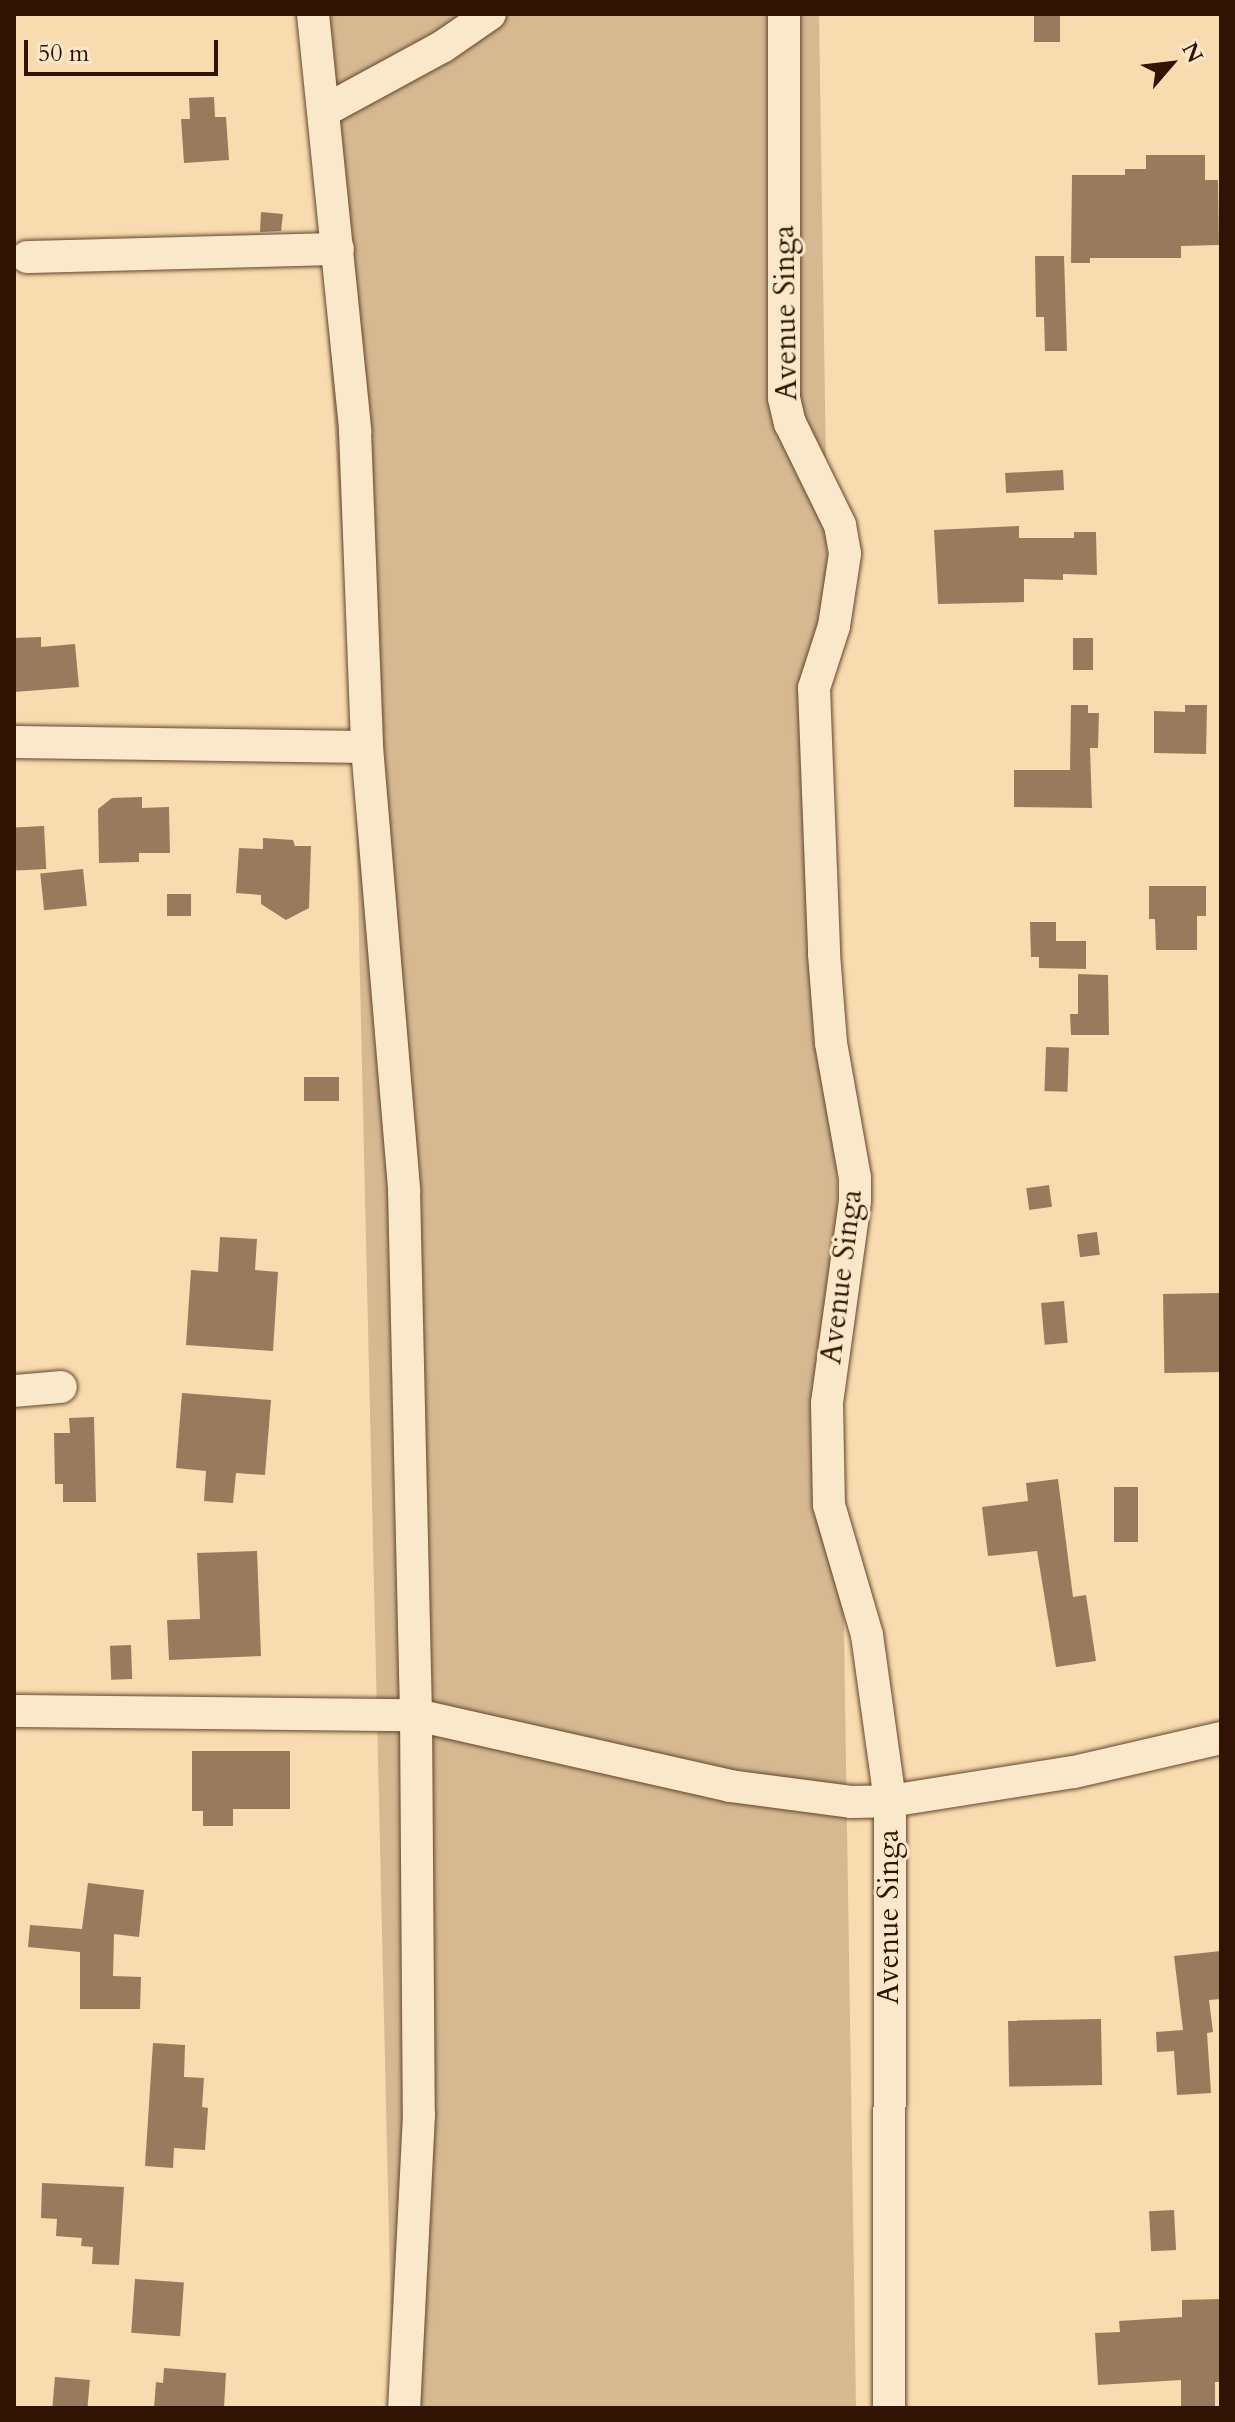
<!DOCTYPE html>
<style>
body{margin:0}
#map{position:relative;width:1235px;height:2422px;overflow:hidden;background:#f8dbae;font-family:Cardo,serif}
div>[style]{position:absolute}
.green>*{inset:0;background:#d6b991}
.building>*{inset:0;background:#987b5c;transform-origin:0 0}
.roads{filter:drop-shadow(0 0 2px #63452e) drop-shadow(0 0 2px #63452e)}
.minor>*{height:32px;margin:-16px;padding:0 16px;transform-origin:16px;border-radius:16px;background:#fae8ca}
span{translate:-50% -50%;white-space:nowrap;text-align:center;line-height:1.15;-webkit-text-stroke:6px #fae8ca;paint-order:stroke}
.street-label{font-size:30px;color:#311303}
.frame{position:absolute;inset:0;border:16px solid #311303;pointer-events:none}
.north{position:absolute;left:1131px;top:24px;width:80px;height:80px;-webkit-text-stroke:6px #fae8ca;paint-order:stroke;rotate:62deg;font-size:22px;font-weight:700;line-height:32px;text-align:center;color:#311303}
.north::after{content:'';display:block;margin:auto;width:28px;height:36px;background:#311303;clip-path:polygon(50% 0,100% 100%,50% 72%,0 100%)}
.scale{position:absolute;left:24px;top:40px;width:194px;height:36px;box-sizing:border-box;border:4px solid #311303;border-top:0;padding-left:10px;font-size:24px;line-height:28px;white-space:nowrap;color:#311303;-webkit-text-stroke:6px #fae8ca;paint-order:stroke}
</style>
<div id="map">
<div class="green">
<div style="clip-path:polygon(307px 14px,819px 14px,856px 2408px,393px 2408px,354px 720px)"></div>
</div>
<div class="building">
<div style="left:1034px;top:14px;width:26px;height:28px"></div>
<div style="clip-path:polygon(214px 97px,215px 117px,226px 117px,229px 160px,184px 163px,181px 119px,190px 119px,189px 98px)"></div>
<div style="clip-path:polygon(1146px 155px,1205px 155px,1205px 180px,1218px 180px,1219px 245px,1181px 246px,1181px 258px,1090px 258px,1090px 263px,1071px 263px,1072px 175px,1125px 175px,1125px 169px,1146px 169px)"></div>
<div style="clip-path:polygon(261px 212px,283px 214px,281px 231px,260px 232px)"></div>
<div style="clip-path:polygon(1035px 256px,1064px 256px,1067px 351px,1045px 351px,1044px 317px,1036px 317px)"></div>
<div style="left:1063px;top:470px;width:20px;height:58px;rotate:87deg"></div>
<div style="clip-path:polygon(1019px 526px,1019px 538px,1074px 538px,1074px 532px,1096px 532px,1097px 575px,1063px 574px,1063px 580px,1024px 579px,1024px 602px,938px 604px,934px 530px)"></div>
<div style="clip-path:polygon(41px 637px,41px 647px,75px 644px,79px 687px,14px 692px,14px 638px)"></div>
<div style="left:1073px;top:638px;width:20px;height:32px"></div>
<div style="clip-path:polygon(1071px 705px,1088px 705px,1088px 713px,1099px 713px,1098px 748px,1090px 748px,1092px 808px,1014px 807px,1014px 770px,1070px 770px)"></div>
<div style="clip-path:polygon(1185px 705px,1207px 705px,1206px 754px,1154px 753px,1154px 711px,1185px 712px)"></div>
<div style="clip-path:polygon(142px 797px,142px 808px,169px 807px,170px 853px,139px 853px,139px 862px,99px 863px,98px 809px,112px 798px)"></div>
<div style="left:44px;top:826px;width:43px;height:30px;rotate:87deg"></div>
<div style="clip-path:polygon(263px 838px,293px 840px,295px 846px,311px 846px,309px 908px,286px 920px,261px 904px,261px 895px,236px 893px,239px 848px,263px 849px)"></div>
<div style="left:83px;top:869px;width:37px;height:43px;rotate:84deg"></div>
<div style="clip-path:polygon(1149px 886px,1206px 886px,1206px 916px,1197px 916px,1197px 950px,1156px 950px,1155px 919px,1149px 919px)"></div>
<div style="left:167px;top:894px;width:24px;height:22px"></div>
<div style="clip-path:polygon(1030px 922px,1056px 922px,1056px 941px,1086px 941px,1086px 969px,1039px 968px,1039px 957px,1031px 957px)"></div>
<div style="clip-path:polygon(1078px 974px,1108px 975px,1109px 1035px,1071px 1035px,1070px 1014px,1078px 1014px)"></div>
<div style="left:1046px;top:1047px;width:23px;height:44px;rotate:2deg"></div>
<div style="left:304px;top:1077px;width:35px;height:24px"></div>
<div style="left:1049px;top:1185px;width:22px;height:23px;rotate:82deg"></div>
<div style="left:1097px;top:1232px;width:23px;height:20px;rotate:83deg"></div>
<div style="clip-path:polygon(220px 1237px,257px 1239px,255px 1270px,278px 1272px,273px 1351px,186px 1345px,191px 1270px,218px 1272px)"></div>
<div style="left:1219px;top:1293px;width:79px;height:56px;rotate:89deg"></div>
<div style="left:1064px;top:1301px;width:42px;height:23px;rotate:85deg"></div>
<div style="clip-path:polygon(182px 1393px,271px 1400px,265px 1475px,236px 1473px,233px 1503px,204px 1501px,206px 1471px,176px 1468px)"></div>
<div style="clip-path:polygon(94px 1417px,96px 1502px,63px 1502px,63px 1484px,55px 1484px,54px 1433px,70px 1433px,69px 1418px)"></div>
<div style="clip-path:polygon(1058px 1479px,1073px 1597px,1086px 1595px,1096px 1661px,1056px 1667px,1037px 1551px,988px 1556px,982px 1507px,1028px 1501px,1026px 1483px)"></div>
<div style="left:1114px;top:1487px;width:24px;height:55px"></div>
<div style="clip-path:polygon(257px 1551px,261px 1656px,169px 1660px,167px 1620px,200px 1619px,197px 1553px)"></div>
<div style="left:131px;top:1645px;width:34px;height:21px;rotate:88deg"></div>
<div style="clip-path:polygon(192px 1751px,290px 1751px,290px 1809px,233px 1809px,233px 1826px,203px 1826px,203px 1811px,192px 1811px)"></div>
<div style="clip-path:polygon(88px 1883px,144px 1890px,139px 1937px,114px 1934px,113px 1976px,141px 1977px,140px 2009px,80px 2009px,80px 1952px,28px 1947px,30px 1925px,82px 1929px)"></div>
<div style="clip-path:polygon(1221px 1951px,1221px 1999px,1209px 2000px,1213px 2032px,1207px 2033px,1211px 2093px,1177px 2095px,1174px 2051px,1157px 2052px,1156px 2032px,1183px 2030px,1174px 1956px)"></div>
<div style="left:1101px;top:2019px;width:66px;height:93px;rotate:89deg"></div>
<div style="clip-path:polygon(153px 2043px,185px 2045px,184px 2077px,204px 2078px,202px 2107px,208px 2108px,205px 2150px,174px 2148px,173px 2168px,145px 2166px)"></div>
<div style="clip-path:polygon(42px 2183px,124px 2187px,119px 2265px,92px 2264px,93px 2247px,81px 2246px,82px 2238px,56px 2236px,57px 2219px,41px 2218px)"></div>
<div style="left:1174px;top:2210px;width:40px;height:25px;rotate:87deg"></div>
<div style="left:135px;top:2279px;width:49px;height:54px;rotate:4deg"></div>
<div style="clip-path:polygon(1221px 2299px,1221px 2382px,1215px 2382px,1215px 2408px,1181px 2408px,1181px 2380px,1098px 2385px,1095px 2333px,1120px 2332px,1119px 2321px,1182px 2317px,1182px 2300px)"></div>
<div style="clip-path:polygon(164px 2368px,226px 2373px,224px 2408px,154px 2408px,156px 2382px,163px 2383px)"></div>
<div style="left:55px;top:2377px;width:35px;height:29px;rotate:5deg"></div>
</div>
<div class="roads">
<div class="minor">
<div style="left:313px;top:14px;width:419px;rotate:84.2deg"></div>
<div style="left:355px;top:431px;width:316px;rotate:87.8deg"></div>
<div style="left:367px;top:747px;width:445px;rotate:85.2deg"></div>
<div style="left:404px;top:1190px;width:525px;rotate:88.69deg"></div>
<div style="left:416px;top:1715px;width:400px;rotate:89.6deg"></div>
<div style="left:419px;top:2115px;width:293px;rotate:92.9deg"></div>
<div style="left:784px;top:14px;width:384px;rotate:90deg"></div>
<div style="left:784px;top:398px;width:26px;rotate:77deg"></div>
<div style="left:790px;top:423px;width:114px;rotate:63.9deg"></div>
<div style="left:840px;top:525px;width:29px;rotate:80deg"></div>
<div style="left:845px;top:554px;width:73px;rotate:98.7deg"></div>
<div style="left:834px;top:626px;width:65px;rotate:107.9deg"></div>
<div style="left:814px;top:688px;width:266px;rotate:87.8deg"></div>
<div style="left:824px;top:954px;width:89px;rotate:85.5deg"></div>
<div style="left:831px;top:1043px;width:137px;rotate:79.9deg"></div>
<div style="left:855px;top:1178px;width:23px;rotate:90deg"></div>
<div style="left:855px;top:1201px;width:204px;rotate:97.9deg"></div>
<div style="left:827px;top:1403px;width:102px;rotate:88.9deg"></div>
<div style="left:829px;top:1505px;width:135px;rotate:73.7deg"></div>
<div style="left:867px;top:1635px;width:168px;rotate:82.1deg"></div>
<div style="left:890px;top:1801px;width:607px;rotate:90.09deg"></div>
<div style="left:324px;top:111px;width:134px;rotate:-28.5deg"></div>
<div style="left:442px;top:47px;width:58px;rotate:-34.5deg"></div>
<div style="left:27px;top:257px;width:311px;rotate:-1.5deg"></div>
<div style="left:14px;top:742px;width:353px;rotate:0.8deg"></div>
<div style="left:14px;top:1391px;width:47px;rotate:-4.9deg"></div>
<div style="left:14px;top:1711px;width:402px;rotate:0.6deg"></div>
<div style="left:416px;top:1715px;width:322px;rotate:12.7deg"></div>
<div style="left:730px;top:1786px;width:122px;rotate:7.5deg"></div>
<div style="left:851px;top:1802px;width:39px;rotate:-1deg"></div>
<div style="left:890px;top:1801px;width:186px;rotate:-9deg"></div>
<div style="left:1074px;top:1772px;width:151px;rotate:-13deg"></div>
</div>
</div>
<div class="street-label">
<span style="left:786px;top:313px;rotate:-91deg">Avenue Singa</span>
<span style="left:842px;top:1277px;rotate:-83deg">Avenue Singa</span>
<span style="left:889px;top:1917px;rotate:-90deg">Avenue Singa</span>
</div>
<div class="frame"></div>
<div class="north">N</div>
<div class="scale">50 m</div>
</div>
